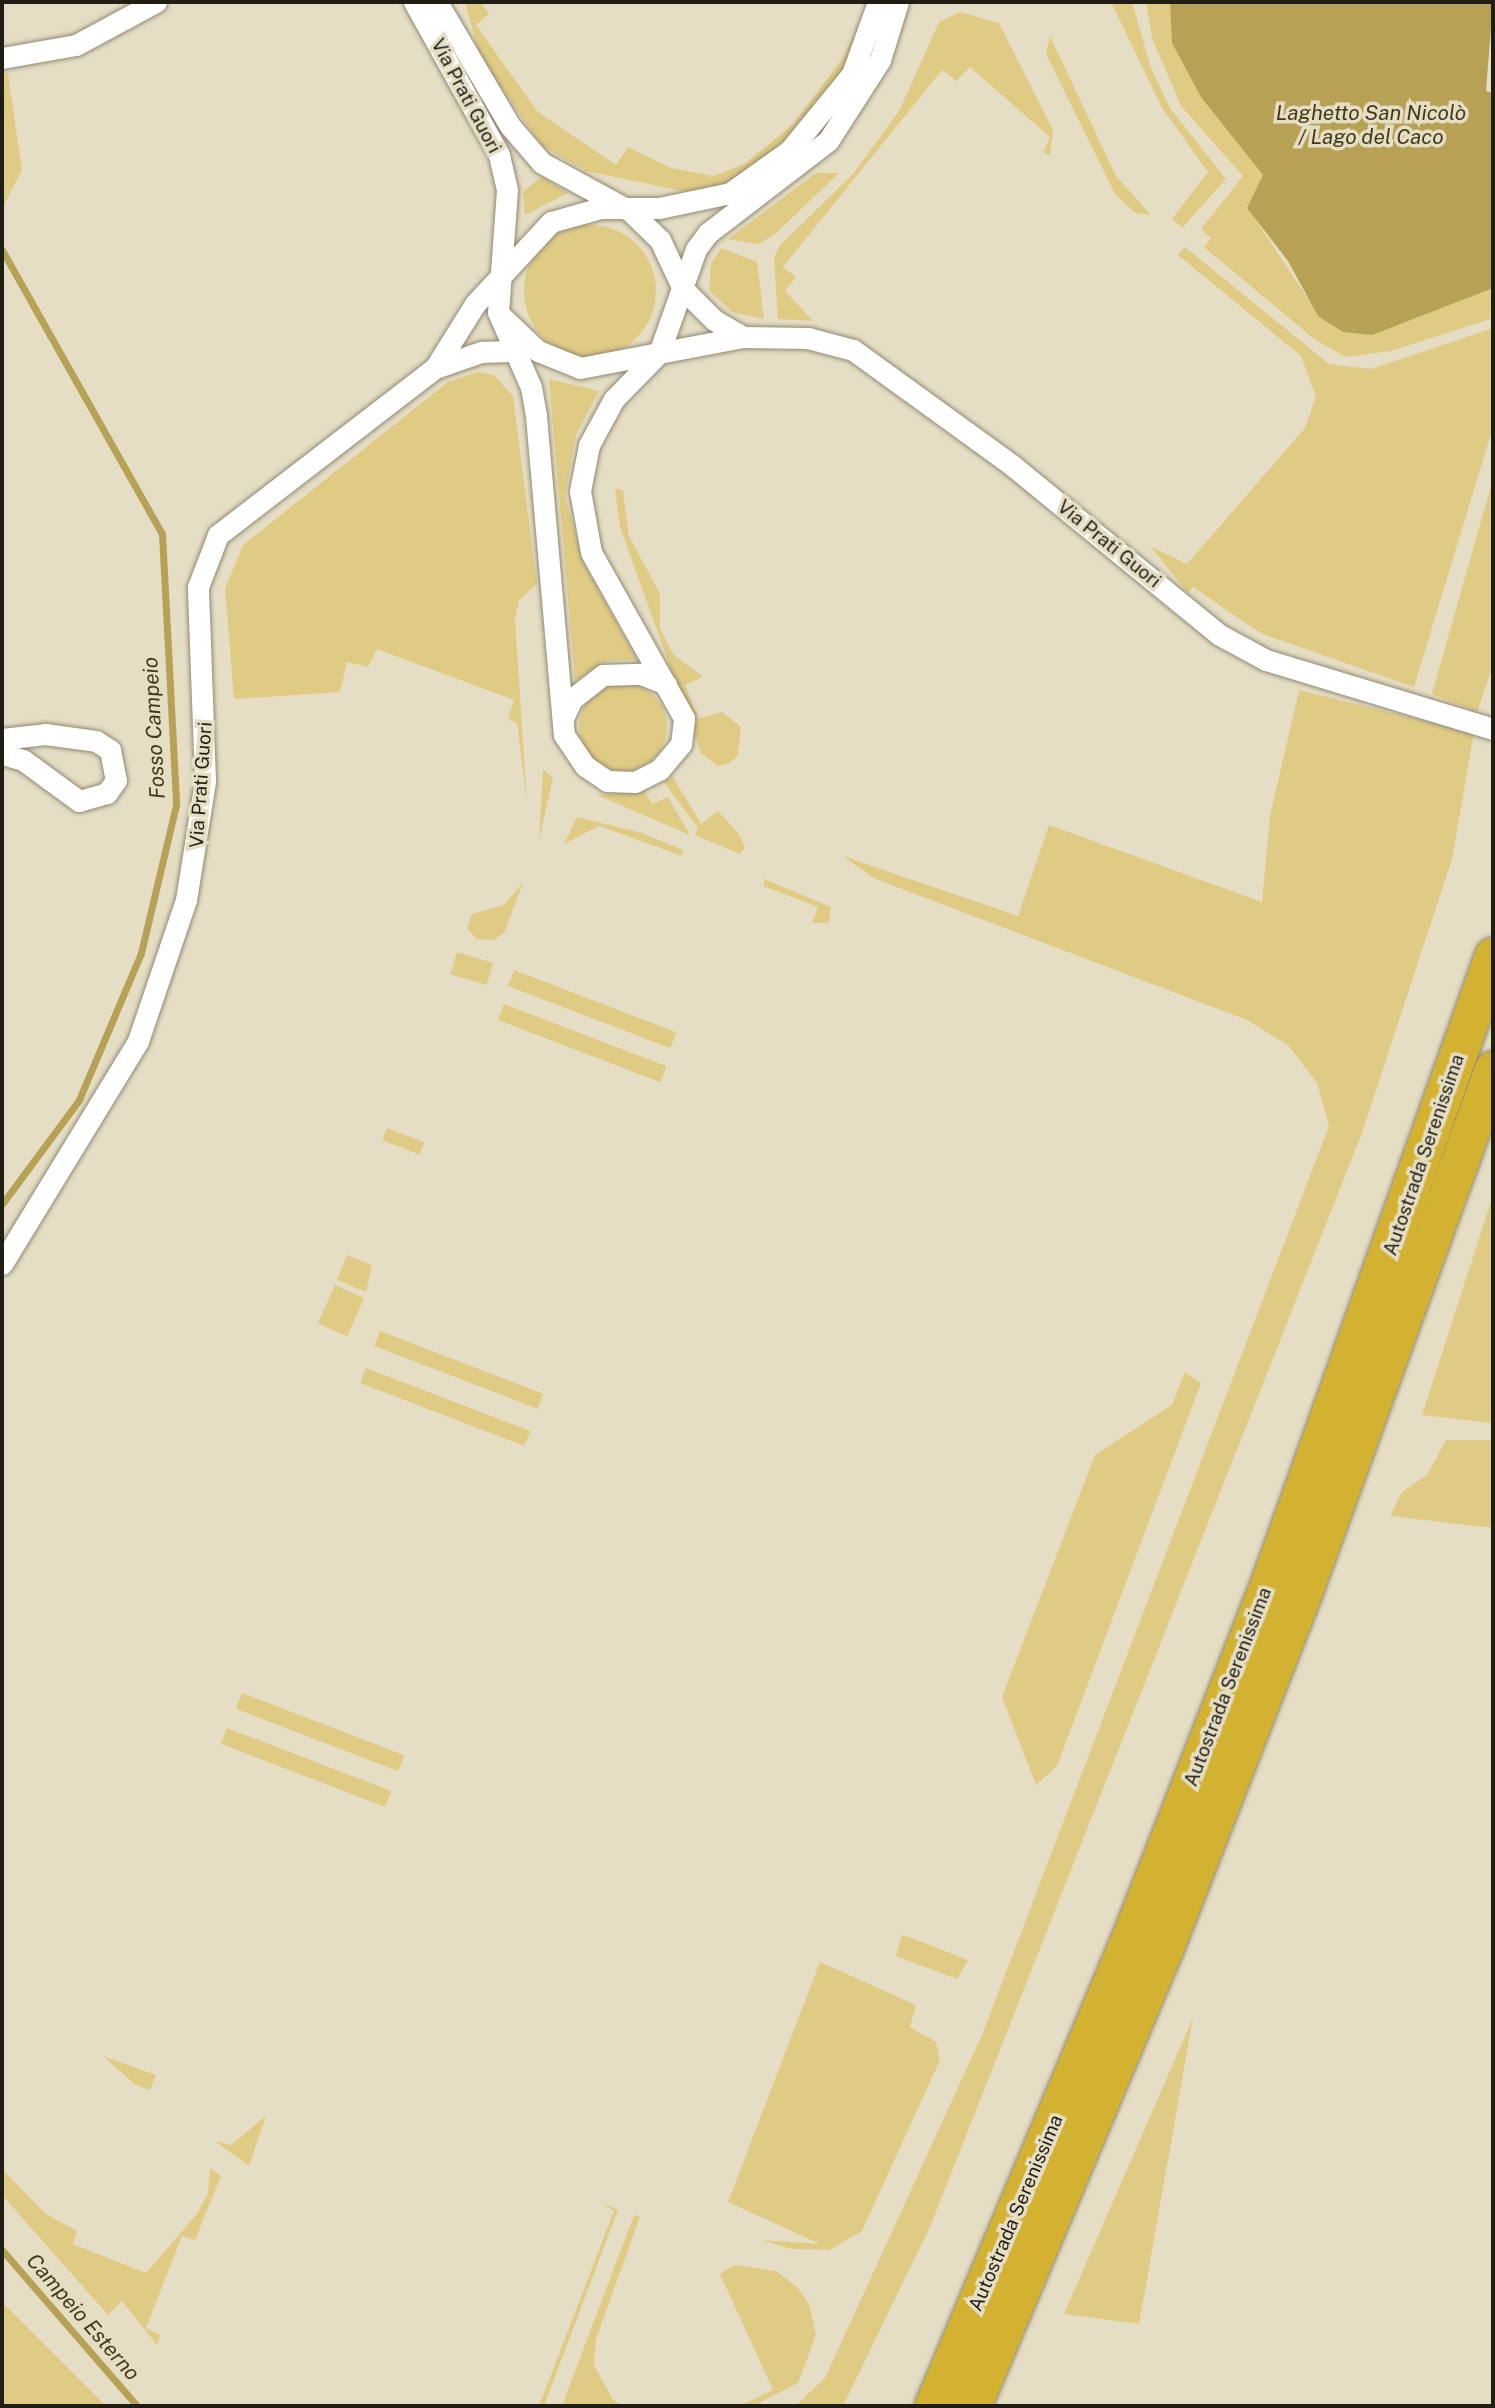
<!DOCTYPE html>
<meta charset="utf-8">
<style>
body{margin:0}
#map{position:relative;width:1495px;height:2408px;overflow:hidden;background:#e5dec5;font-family:"Public Sans",sans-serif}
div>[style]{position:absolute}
.green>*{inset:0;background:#e0cb85;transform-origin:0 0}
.round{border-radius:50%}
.water>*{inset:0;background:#b7a155}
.stream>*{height:7px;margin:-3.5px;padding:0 3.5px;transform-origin:3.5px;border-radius:3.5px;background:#b7a155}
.roads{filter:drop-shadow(0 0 2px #918a73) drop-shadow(0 0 2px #918a73)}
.minor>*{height:21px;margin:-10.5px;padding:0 10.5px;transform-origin:10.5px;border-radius:10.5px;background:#fff}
.motorway>*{height:37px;margin:-18.5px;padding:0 18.5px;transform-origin:18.5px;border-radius:18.5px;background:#d3b231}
span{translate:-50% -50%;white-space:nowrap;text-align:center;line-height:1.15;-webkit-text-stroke:7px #e5dec5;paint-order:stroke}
.street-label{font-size:19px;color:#1f1d14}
.water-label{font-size:21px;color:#433917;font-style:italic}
.frame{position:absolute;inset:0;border:4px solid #1f1d14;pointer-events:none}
</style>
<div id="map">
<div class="green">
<div style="clip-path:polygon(465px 2px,481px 2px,489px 14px,476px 25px,538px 112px,616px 165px,628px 147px,671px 168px,714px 176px,746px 163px,794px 123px,842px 59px,871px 2px,838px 81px,782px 148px,728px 183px,692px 193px,586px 171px,542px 146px,480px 57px)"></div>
<div style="clip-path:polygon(1111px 2px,1132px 2px,1151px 68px,1170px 108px,1226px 179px,1182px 228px,1172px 219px,1208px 172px,1162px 108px)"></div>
<div style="clip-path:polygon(1146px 2px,1170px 2px,1175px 48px,1263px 175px,1276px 179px,1254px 217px,1316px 311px,1493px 273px,1493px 318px,1391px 351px,1345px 357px,1313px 338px,1204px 247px,1211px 238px,1201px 229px,1243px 176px,1181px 106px,1152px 38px)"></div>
<div style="clip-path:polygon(960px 12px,999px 23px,1053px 130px,1050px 155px,1043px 152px,1050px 137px,970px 67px,956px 81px,942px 70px,783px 267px,796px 277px,785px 291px,813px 321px,778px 319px,774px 258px,780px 245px,853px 174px,899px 111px,939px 22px)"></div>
<div style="clip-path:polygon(1050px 36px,1116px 176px,1151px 215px,1135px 213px,1115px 194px,1046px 54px)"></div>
<div style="clip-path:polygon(8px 73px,22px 170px,2px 209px,2px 74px)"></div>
<div style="clip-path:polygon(816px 173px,839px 173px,775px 234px,758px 244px,728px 239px)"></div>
<div style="clip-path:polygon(541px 177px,568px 193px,525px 215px,523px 192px)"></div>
<div class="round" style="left:524px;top:225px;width:132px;height:132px"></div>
<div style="clip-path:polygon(1185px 247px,1329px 364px,1371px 369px,1493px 328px,1493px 427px,1414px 687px,1262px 634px,1193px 587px,1188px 593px,1150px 546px,1187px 564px,1305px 428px,1316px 397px,1301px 356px,1178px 255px)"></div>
<div style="clip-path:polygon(721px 248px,757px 262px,764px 319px,732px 312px,709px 290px,711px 264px)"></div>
<div style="clip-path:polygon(478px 372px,494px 375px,513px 396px,537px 584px,519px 600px,515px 619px,527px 803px,517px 723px,508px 719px,514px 700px,377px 649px,368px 667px,347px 662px,340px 692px,234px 699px,225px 589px,243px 545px,448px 382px)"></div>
<div style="clip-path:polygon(549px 379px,599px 391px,576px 435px,565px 496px,585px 566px,637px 660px,607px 661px,575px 681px)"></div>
<div style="clip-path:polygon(1493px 479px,1493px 665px,1477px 712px,1432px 694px)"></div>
<div style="clip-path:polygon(615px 488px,623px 490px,629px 536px,660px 594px,660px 628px,673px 654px,703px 677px,685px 685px,698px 719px,722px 712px,741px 727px,738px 755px,730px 763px,718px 766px,701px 753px,620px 527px)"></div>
<div class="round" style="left:579px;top:683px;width:88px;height:88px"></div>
<div style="clip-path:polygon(1299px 690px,1474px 733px,1452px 859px,1362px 1133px,930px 2227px,843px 2406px,795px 2406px,825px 2378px,982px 2035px,1329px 1126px,1317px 1083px,1288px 1045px,1247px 1020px,873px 878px,843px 856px,1018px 916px,1049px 825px,1262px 902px,1270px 816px)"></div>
<div style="clip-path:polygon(543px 770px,553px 777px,539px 841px)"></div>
<div style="clip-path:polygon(673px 777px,701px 824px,718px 811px,738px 833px,745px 847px,740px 854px,695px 835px,698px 828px,664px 782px)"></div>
<div style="clip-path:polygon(645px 791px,652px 804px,668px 797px,690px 835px,597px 795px)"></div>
<div style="clip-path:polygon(577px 817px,642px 833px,683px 850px,682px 856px,599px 826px,564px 844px)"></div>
<div style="clip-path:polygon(764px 879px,831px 907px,829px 923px,812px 923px,818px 907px,763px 886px)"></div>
<div style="clip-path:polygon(523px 883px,504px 933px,493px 940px,476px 939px,467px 928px,472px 914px,504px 905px)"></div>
<div style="left:457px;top:952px;width:38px;height:23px;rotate:17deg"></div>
<div style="left:514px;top:970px;width:174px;height:17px;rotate:21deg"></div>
<div style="left:504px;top:1004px;width:174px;height:17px;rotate:21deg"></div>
<div style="left:387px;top:1128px;width:40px;height:13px;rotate:21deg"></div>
<div style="clip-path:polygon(1493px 1195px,1493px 1423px,1422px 1415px)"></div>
<div style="clip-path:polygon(347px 1255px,372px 1265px,366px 1292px,337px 1280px)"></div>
<div style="left:335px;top:1285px;width:32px;height:42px;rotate:24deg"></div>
<div style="left:380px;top:1331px;width:175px;height:16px;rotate:21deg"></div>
<div style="left:366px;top:1368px;width:176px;height:16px;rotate:21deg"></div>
<div style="clip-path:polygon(1185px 1372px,1201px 1383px,1057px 1766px,1036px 1785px,1002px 1697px,1095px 1455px,1172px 1405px)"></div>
<div style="clip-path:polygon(1446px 1440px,1493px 1440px,1493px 1528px,1390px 1516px,1402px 1492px,1427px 1475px)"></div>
<div style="left:242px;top:1693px;width:174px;height:17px;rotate:21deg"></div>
<div style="left:227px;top:1728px;width:176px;height:17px;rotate:21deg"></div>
<div style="clip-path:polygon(902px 1935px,909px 1937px,968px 1960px,957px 1979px,896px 1956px)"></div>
<div style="clip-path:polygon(820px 1962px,916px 2005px,910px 2027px,936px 2042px,940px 2060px,862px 2231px,830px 2250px,791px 2249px,762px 2240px,820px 2244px,728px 2202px)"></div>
<div style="clip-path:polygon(1193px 2018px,1139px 2324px,1064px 2314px)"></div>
<div style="clip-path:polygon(103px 2056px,156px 2075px,150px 2090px,134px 2084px)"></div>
<div style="clip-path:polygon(266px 2116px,249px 2166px,215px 2141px,231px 2145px)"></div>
<div style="clip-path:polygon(210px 2168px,221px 2176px,195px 2240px,182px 2236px,146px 2328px,160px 2335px,157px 2345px,122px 2301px,108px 2315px,2px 2195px,2px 2169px,46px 2214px,77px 2231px,73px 2244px,146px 2273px,196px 2215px,208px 2194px)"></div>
<div style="clip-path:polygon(600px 2202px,618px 2210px,544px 2406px,539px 2406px,614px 2211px)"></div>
<div style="clip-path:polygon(634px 2215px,640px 2217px,596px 2339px,594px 2365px,613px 2400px,624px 2406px,562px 2406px)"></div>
<div style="clip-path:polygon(735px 2265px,776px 2271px,797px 2287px,809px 2304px,816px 2335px,798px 2383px,753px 2406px,740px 2406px,773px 2390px,720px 2274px)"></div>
<div style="clip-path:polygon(2px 2302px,104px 2404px,105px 2406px,2px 2406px)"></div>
</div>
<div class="water">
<div style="clip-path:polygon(1170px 2px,1493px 2px,1486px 91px,1493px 93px,1493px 288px,1372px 335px,1343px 332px,1318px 316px,1288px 261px,1247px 208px,1263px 175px,1201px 97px,1172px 43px)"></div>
</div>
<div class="stream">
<div style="left:2px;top:250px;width:326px;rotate:60.6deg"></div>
<div style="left:162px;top:534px;width:271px;rotate:87deg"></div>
<div style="left:176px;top:805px;width:152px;rotate:103.3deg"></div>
<div style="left:141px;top:953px;width:160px;rotate:112.9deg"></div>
<div style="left:79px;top:1100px;width:129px;rotate:126.5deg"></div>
<div style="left:2px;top:2250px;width:206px;rotate:49.1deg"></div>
</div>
<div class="roads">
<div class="minor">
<div style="left:414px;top:2px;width:175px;rotate:60.9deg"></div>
<div style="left:499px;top:155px;width:36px;rotate:77deg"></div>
<div style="left:507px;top:190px;width:122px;rotate:94.2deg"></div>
<div style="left:498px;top:312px;width:82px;rotate:66.3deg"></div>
<div style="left:531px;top:387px;width:29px;rotate:80deg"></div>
<div style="left:536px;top:416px;width:320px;rotate:85deg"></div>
<div style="left:564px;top:735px;width:37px;rotate:56deg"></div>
<div style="left:585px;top:766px;width:27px;rotate:34deg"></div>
<div style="left:607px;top:781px;width:28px;rotate:2deg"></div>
<div style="left:635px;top:782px;width:28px;rotate:-27deg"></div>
<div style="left:660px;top:769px;width:33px;rotate:-50deg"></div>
<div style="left:681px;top:744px;width:26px;rotate:-83deg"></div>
<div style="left:684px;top:718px;width:190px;rotate:-119.3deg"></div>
<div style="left:591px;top:552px;width:62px;rotate:-100.2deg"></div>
<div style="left:580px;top:491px;width:47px;rotate:-78.9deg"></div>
<div style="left:589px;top:445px;width:52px;rotate:-61.5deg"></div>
<div style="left:614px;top:399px;width:64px;rotate:-45.6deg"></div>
<div style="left:659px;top:353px;width:110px;rotate:-70.4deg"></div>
<div style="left:696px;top:249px;width:20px;rotate:-53deg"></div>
<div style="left:708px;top:233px;width:151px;rotate:-37.5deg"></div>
<div style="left:828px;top:141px;width:96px;rotate:-57.3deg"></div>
<div style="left:880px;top:60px;width:61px;rotate:-72.8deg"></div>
<div style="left:437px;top:2px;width:144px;rotate:59.5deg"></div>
<div style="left:510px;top:126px;width:49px;rotate:49.1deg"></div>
<div style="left:542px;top:163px;width:100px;rotate:28.6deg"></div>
<div style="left:630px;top:211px;width:42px;rotate:44deg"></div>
<div style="left:660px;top:240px;width:54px;rotate:64.9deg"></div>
<div style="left:683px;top:289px;width:44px;rotate:45deg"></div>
<div style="left:714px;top:320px;width:34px;rotate:30deg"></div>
<div style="left:2px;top:58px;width:75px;rotate:-10deg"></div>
<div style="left:76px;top:45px;width:91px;rotate:-28.3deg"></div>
<div style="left:500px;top:315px;width:52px;rotate:43.5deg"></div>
<div style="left:538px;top:351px;width:45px;rotate:22deg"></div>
<div style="left:580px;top:368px;width:166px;rotate:-10.8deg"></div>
<div style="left:743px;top:337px;width:65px;rotate:0.9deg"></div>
<div style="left:808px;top:338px;width:47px;rotate:14.9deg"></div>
<div style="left:853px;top:350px;width:198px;rotate:35.9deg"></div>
<div style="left:1013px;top:466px;width:265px;rotate:39.3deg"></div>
<div style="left:1218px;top:634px;width:55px;rotate:28.4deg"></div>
<div style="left:1266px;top:660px;width:237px;rotate:16.9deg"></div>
<div style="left:435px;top:368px;width:49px;rotate:-19.2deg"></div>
<div style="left:481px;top:352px;width:30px;rotate:-2deg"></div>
<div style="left:564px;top:716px;width:19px;rotate:-65deg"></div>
<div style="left:572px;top:699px;width:39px;rotate:-38deg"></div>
<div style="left:603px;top:675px;width:38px;rotate:-2deg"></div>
<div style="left:641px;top:674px;width:27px;rotate:22deg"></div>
<div style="left:2px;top:739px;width:43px;rotate:-6.6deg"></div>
<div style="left:45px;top:734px;width:51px;rotate:7.8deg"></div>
<div style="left:96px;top:741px;width:17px;rotate:33deg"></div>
<div style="left:110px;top:750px;width:31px;rotate:79deg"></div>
<div style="left:116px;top:780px;width:16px;rotate:125deg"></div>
<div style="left:107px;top:793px;width:29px;rotate:164deg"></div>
<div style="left:79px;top:801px;width:69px;rotate:-143.8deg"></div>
<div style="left:23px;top:760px;width:22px;rotate:-164deg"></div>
<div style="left:2px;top:1264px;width:261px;rotate:-58.6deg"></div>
<div style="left:138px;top:1041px;width:149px;rotate:-71.2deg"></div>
<div style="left:186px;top:900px;width:121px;rotate:-80.9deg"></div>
<div style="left:205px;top:781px;width:194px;rotate:-92.1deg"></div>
<div style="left:198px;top:587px;width:56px;rotate:-69deg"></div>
<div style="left:218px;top:535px;width:274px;rotate:-37.6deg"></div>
<div style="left:435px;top:368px;width:75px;rotate:-58deg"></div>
<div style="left:475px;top:304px;width:112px;rotate:-47.2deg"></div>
<div style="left:551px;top:222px;width:51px;rotate:-15.9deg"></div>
<div style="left:600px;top:208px;width:59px"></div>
<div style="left:659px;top:208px;width:73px;rotate:-11.9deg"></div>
<div style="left:730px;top:193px;width:74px;rotate:-35.6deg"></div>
<div style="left:790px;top:150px;width:98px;rotate:-50.8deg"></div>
<div style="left:852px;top:74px;width:77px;rotate:-70.1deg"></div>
</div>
<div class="motorway">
<div style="left:933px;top:2406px;width:508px;rotate:-67.17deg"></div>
<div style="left:1130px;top:1938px;width:383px;rotate:-68.6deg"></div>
<div style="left:1270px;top:1581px;width:664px;rotate:-70.36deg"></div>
<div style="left:972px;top:2406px;width:493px;rotate:-67.2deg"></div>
<div style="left:1163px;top:1952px;width:388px;rotate:-68.7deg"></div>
<div style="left:1304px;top:1590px;width:554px;rotate:-70.06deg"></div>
</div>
</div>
<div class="street-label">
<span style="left:466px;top:96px;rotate:62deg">Via Prati Guori</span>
<span style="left:1109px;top:544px;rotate:39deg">Via Prati Guori</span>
<span style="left:201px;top:785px;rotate:-86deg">Via Prati Guori</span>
<span style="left:1424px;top:1155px;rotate:-71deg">Autostrada Serenissima</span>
<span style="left:1228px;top:1687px;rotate:-69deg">Autostrada Serenissima</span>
<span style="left:1016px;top:2213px;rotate:-67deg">Autostrada Serenissima</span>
</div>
<div class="water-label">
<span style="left:1371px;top:125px">Laghetto San Nicolò<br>/ Lago del Caco</span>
<span style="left:154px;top:728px;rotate:-93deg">Fosso Campeio</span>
<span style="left:83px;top:2317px;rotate:49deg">Campeio Esterno</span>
</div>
<div class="frame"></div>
</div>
